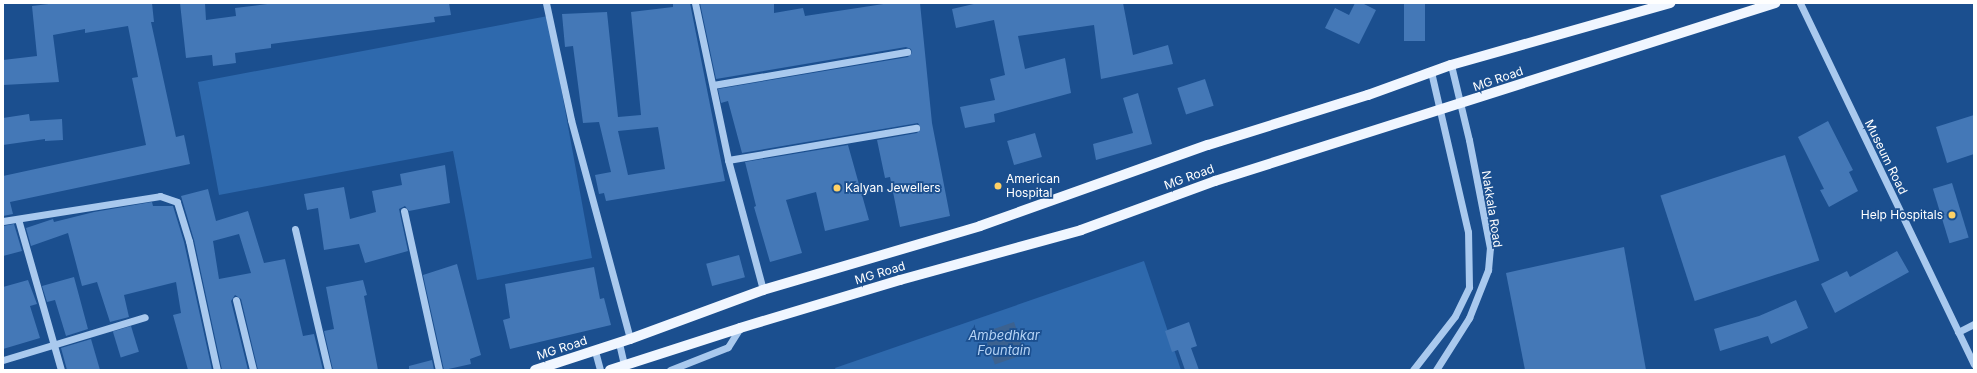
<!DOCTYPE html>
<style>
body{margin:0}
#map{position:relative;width:1977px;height:373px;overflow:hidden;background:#1b4f8f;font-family:Inter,sans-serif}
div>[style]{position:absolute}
.green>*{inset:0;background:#2e69ad}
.water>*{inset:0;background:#3c6290;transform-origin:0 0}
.building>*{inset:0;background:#4478b7;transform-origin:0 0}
.minor>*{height:7px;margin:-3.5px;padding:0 3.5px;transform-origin:3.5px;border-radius:3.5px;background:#a9c9ee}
.major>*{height:10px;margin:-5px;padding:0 5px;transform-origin:5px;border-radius:5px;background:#f0f6ff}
.dots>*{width:11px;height:11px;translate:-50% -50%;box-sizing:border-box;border:2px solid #1b4f8f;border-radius:50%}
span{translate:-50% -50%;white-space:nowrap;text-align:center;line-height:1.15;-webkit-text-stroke:3.5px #1b4f8f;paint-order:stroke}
.street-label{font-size:12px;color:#fff}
.poi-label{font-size:12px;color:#fff}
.left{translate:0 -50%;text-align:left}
.right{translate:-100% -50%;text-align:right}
.water-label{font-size:13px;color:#b5d3f5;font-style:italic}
.frame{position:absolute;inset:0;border:4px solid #fff;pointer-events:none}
</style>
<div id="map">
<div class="green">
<div style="clip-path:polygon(548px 16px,592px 258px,477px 280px,453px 151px,219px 195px,198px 82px)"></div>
<div style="clip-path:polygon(1144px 261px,1181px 370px,836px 370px,835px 368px)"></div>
</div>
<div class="water">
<div style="left:1014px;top:322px;width:34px;height:32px;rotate:71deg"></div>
</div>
<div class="building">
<div style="clip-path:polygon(57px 3px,152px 3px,154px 22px,151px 22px,176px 137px,184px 135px,190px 164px,10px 202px,13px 214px,3px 216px,3px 176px,146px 145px,132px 78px,138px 77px,128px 26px,85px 33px,85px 29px,53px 35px,59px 82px,3px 85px,3px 60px,37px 56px,32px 6px)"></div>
<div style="clip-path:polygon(180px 3px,205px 3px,206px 20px,236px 16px,235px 8px,275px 3px,449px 3px,451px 15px,434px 17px,435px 22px,271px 44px,271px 48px,235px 53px,236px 63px,213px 66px,212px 55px,186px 58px)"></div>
<div style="clip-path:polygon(evenodd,673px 3px,690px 3px,725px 181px,606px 201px,604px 193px,599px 194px,595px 175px,611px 172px,599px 122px,583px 123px,573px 46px,565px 47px,562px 14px,607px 12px,618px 117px,641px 115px,631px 12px,673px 7px,673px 3px,658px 127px,665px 169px,628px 175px,618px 131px,658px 127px)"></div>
<div style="clip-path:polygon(700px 3px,774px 3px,774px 13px,803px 8px,805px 16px,890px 3px,920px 3px,932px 123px,950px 216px,900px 227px,890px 177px,885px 178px,877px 140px,917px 133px,921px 129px,918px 123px,742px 153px,728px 101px,721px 103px,718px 89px,908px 57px,912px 53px,911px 49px,906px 47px,716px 79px)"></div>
<div style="clip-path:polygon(978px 3px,1123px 3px,1133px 55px,1168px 45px,1173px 64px,1101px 79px,1094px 25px,1018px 36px,1025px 69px,1065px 58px,1071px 93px,994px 114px,995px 122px,965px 128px,960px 107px,995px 100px,990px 79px,1005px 75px,994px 20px,956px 28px,952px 9px)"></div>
<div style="clip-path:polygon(1355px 3px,1362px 3px,1376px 10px,1359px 44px,1325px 28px,1335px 8px,1349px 15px)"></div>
<div style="left:1404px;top:3px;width:21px;height:38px"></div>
<div style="left:1205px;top:79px;width:28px;height:29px;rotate:72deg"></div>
<div style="clip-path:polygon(1138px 93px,1152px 144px,1096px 160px,1093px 144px,1133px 133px,1123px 98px)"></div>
<div style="clip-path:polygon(29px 114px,30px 121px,62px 119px,63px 140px,45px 141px,45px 139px,3px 145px,3px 118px)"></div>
<div style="clip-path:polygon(1974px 115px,1974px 154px,1947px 163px,1936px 127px)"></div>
<div style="clip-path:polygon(1828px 121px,1853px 170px,1849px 172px,1858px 191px,1829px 207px,1820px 190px,1824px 189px,1798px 137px)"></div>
<div style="left:1035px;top:133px;width:25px;height:29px;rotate:74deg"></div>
<div style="clip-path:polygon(848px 145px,869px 220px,825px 231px,816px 192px,786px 200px,802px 253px,770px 262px,754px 207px,756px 206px,745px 162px)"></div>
<div style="left:1785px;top:155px;width:111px;height:131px;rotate:72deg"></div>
<div style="clip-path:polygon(445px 165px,450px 203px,409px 211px,405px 206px,399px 209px,408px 251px,365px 263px,359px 244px,324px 250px,318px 208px,307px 210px,304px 194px,344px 187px,350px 219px,376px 212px,372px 191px,402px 185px,400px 174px)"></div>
<div style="left:1952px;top:183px;width:57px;height:20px;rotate:73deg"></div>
<div style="clip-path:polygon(evenodd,208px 189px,216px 221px,248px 211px,264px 263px,285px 259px,303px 336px,314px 334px,323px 370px,258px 370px,241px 299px,235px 295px,231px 301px,248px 370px,222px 370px,194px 240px,181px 196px,208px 189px,239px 234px,251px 273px,219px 279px,213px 241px,239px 234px)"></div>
<div style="clip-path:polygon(152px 202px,153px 206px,173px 206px,184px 242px,212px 370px,188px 370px,173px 315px,181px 313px,176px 282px,124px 295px,129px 317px,110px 322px,97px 282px,82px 286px,68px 233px,31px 246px,26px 228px,53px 219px,54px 222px,94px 212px)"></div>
<div style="clip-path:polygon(14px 224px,22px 251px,3px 256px,3px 226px)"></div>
<div style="clip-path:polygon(1624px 247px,1646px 370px,1525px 370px,1506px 273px)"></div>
<div style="clip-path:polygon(1897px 251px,1909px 272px,1835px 313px,1821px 284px,1847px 271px,1850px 277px)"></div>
<div style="left:739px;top:255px;width:23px;height:34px;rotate:75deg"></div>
<div style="clip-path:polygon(457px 264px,481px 355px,470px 359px,471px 364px,444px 370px,423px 275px)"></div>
<div style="clip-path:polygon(594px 267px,600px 299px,604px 298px,611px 325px,510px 349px,503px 320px,510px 318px,505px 284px)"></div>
<div style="clip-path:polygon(74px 277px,88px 329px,66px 336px,55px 300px,47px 302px,42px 286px)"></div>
<div style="clip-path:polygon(28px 280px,37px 304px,30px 306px,40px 338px,3px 349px,3px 287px)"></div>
<div style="clip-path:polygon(363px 280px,367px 295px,364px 296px,378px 370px,333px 370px,324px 331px,334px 329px,326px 287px)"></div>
<div style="clip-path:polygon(1796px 300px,1808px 328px,1771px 344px,1768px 336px,1720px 351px,1714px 329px,1759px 316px)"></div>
<div style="clip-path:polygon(1189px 322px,1197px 346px,1191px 348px,1199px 370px,1185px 370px,1178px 350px,1172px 352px,1165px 331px)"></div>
<div style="left:131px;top:326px;width:27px;height:19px;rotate:73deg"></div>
<div style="clip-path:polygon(91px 339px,100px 370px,67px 370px,61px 348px)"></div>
<div style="clip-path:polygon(432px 360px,434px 370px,409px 370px,409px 366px)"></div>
</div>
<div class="minor">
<div style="left:546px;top:3px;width:120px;rotate:77.9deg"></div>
<div style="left:571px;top:120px;width:227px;rotate:74.9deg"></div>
<div style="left:695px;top:3px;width:160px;rotate:78.1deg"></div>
<div style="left:728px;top:160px;width:135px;rotate:74.9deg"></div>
<div style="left:1800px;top:3px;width:401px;rotate:64.3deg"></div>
<div style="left:713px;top:85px;width:197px;rotate:-9.7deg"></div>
<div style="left:728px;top:160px;width:191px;rotate:-9.7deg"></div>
<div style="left:404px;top:211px;width:163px;rotate:77.6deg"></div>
<div style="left:18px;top:219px;width:157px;rotate:74.1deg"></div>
<div style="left:3px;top:221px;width:159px;rotate:-9deg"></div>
<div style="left:160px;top:196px;width:18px;rotate:19deg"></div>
<div style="left:177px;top:202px;width:41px;rotate:72.9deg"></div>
<div style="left:189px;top:241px;width:132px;rotate:77.8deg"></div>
<div style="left:295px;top:229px;width:145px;rotate:76.8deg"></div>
<div style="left:236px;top:300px;width:72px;rotate:76.3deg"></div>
<div style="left:1958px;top:332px;width:18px;rotate:-27deg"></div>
<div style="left:619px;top:343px;width:26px;rotate:77deg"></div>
<div style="left:595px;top:351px;width:20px;rotate:75deg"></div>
<div style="left:3px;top:360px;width:148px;rotate:-16.8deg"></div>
<div style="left:670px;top:370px;width:62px;rotate:-21.6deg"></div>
<div style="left:728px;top:347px;width:22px;rotate:-58deg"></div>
<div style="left:1413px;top:370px;width:68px;rotate:-52.1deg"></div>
<div style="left:1455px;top:316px;width:32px;rotate:-64deg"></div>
<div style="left:1469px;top:287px;width:55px;rotate:-91deg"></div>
<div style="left:1468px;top:232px;width:164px;rotate:-103deg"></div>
<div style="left:1436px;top:370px;width:62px;rotate:-57.6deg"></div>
<div style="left:1469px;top:318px;width:52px;rotate:-68.4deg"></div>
<div style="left:1488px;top:270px;width:22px;rotate:-85deg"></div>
<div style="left:1490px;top:248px;width:110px;rotate:-101deg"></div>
<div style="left:1469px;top:140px;width:77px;rotate:-103.5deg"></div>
</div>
<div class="major">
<div style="left:535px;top:370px;width:100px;rotate:-18.1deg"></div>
<div style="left:630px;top:339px;width:142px;rotate:-20.2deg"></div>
<div style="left:763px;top:290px;width:226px;rotate:-16.4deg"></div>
<div style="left:980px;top:226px;width:242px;rotate:-19.6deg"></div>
<div style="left:1208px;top:145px;width:168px;rotate:-17.4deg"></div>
<div style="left:1368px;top:95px;width:88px;rotate:-19.9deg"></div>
<div style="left:1451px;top:65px;width:228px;rotate:-15.8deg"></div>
<div style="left:610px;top:370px;width:137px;rotate:-17.9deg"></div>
<div style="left:740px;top:328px;width:167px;rotate:-16.7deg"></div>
<div style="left:900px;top:280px;width:188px;rotate:-15.4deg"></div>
<div style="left:1081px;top:230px;width:143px;rotate:-20.1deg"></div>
<div style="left:1215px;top:181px;width:588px;rotate:-17.63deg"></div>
</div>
<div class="dots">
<div style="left:998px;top:186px;background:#ffd166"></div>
<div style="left:837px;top:188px;background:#ffd166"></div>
<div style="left:1952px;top:215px;background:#ffd166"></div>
</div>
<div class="street-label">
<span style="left:1498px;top:79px;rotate:-19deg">MG Road</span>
<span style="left:1886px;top:157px;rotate:64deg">Museum Road</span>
<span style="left:1189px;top:177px;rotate:-20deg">MG Road</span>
<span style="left:1492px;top:209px;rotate:81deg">Nakkala Road</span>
<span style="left:880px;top:273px;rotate:-17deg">MG Road</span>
<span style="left:562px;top:348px;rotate:-18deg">MG Road</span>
</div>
<div class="poi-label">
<span class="left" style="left:1006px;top:186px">American<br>Hospital</span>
<span class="left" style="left:845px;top:188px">Kalyan Jewellers</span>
<span class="right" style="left:1943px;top:215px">Help Hospitals</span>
</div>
<div class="water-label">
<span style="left:1004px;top:343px">Ambedhkar<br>Fountain</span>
</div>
<div class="frame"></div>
</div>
